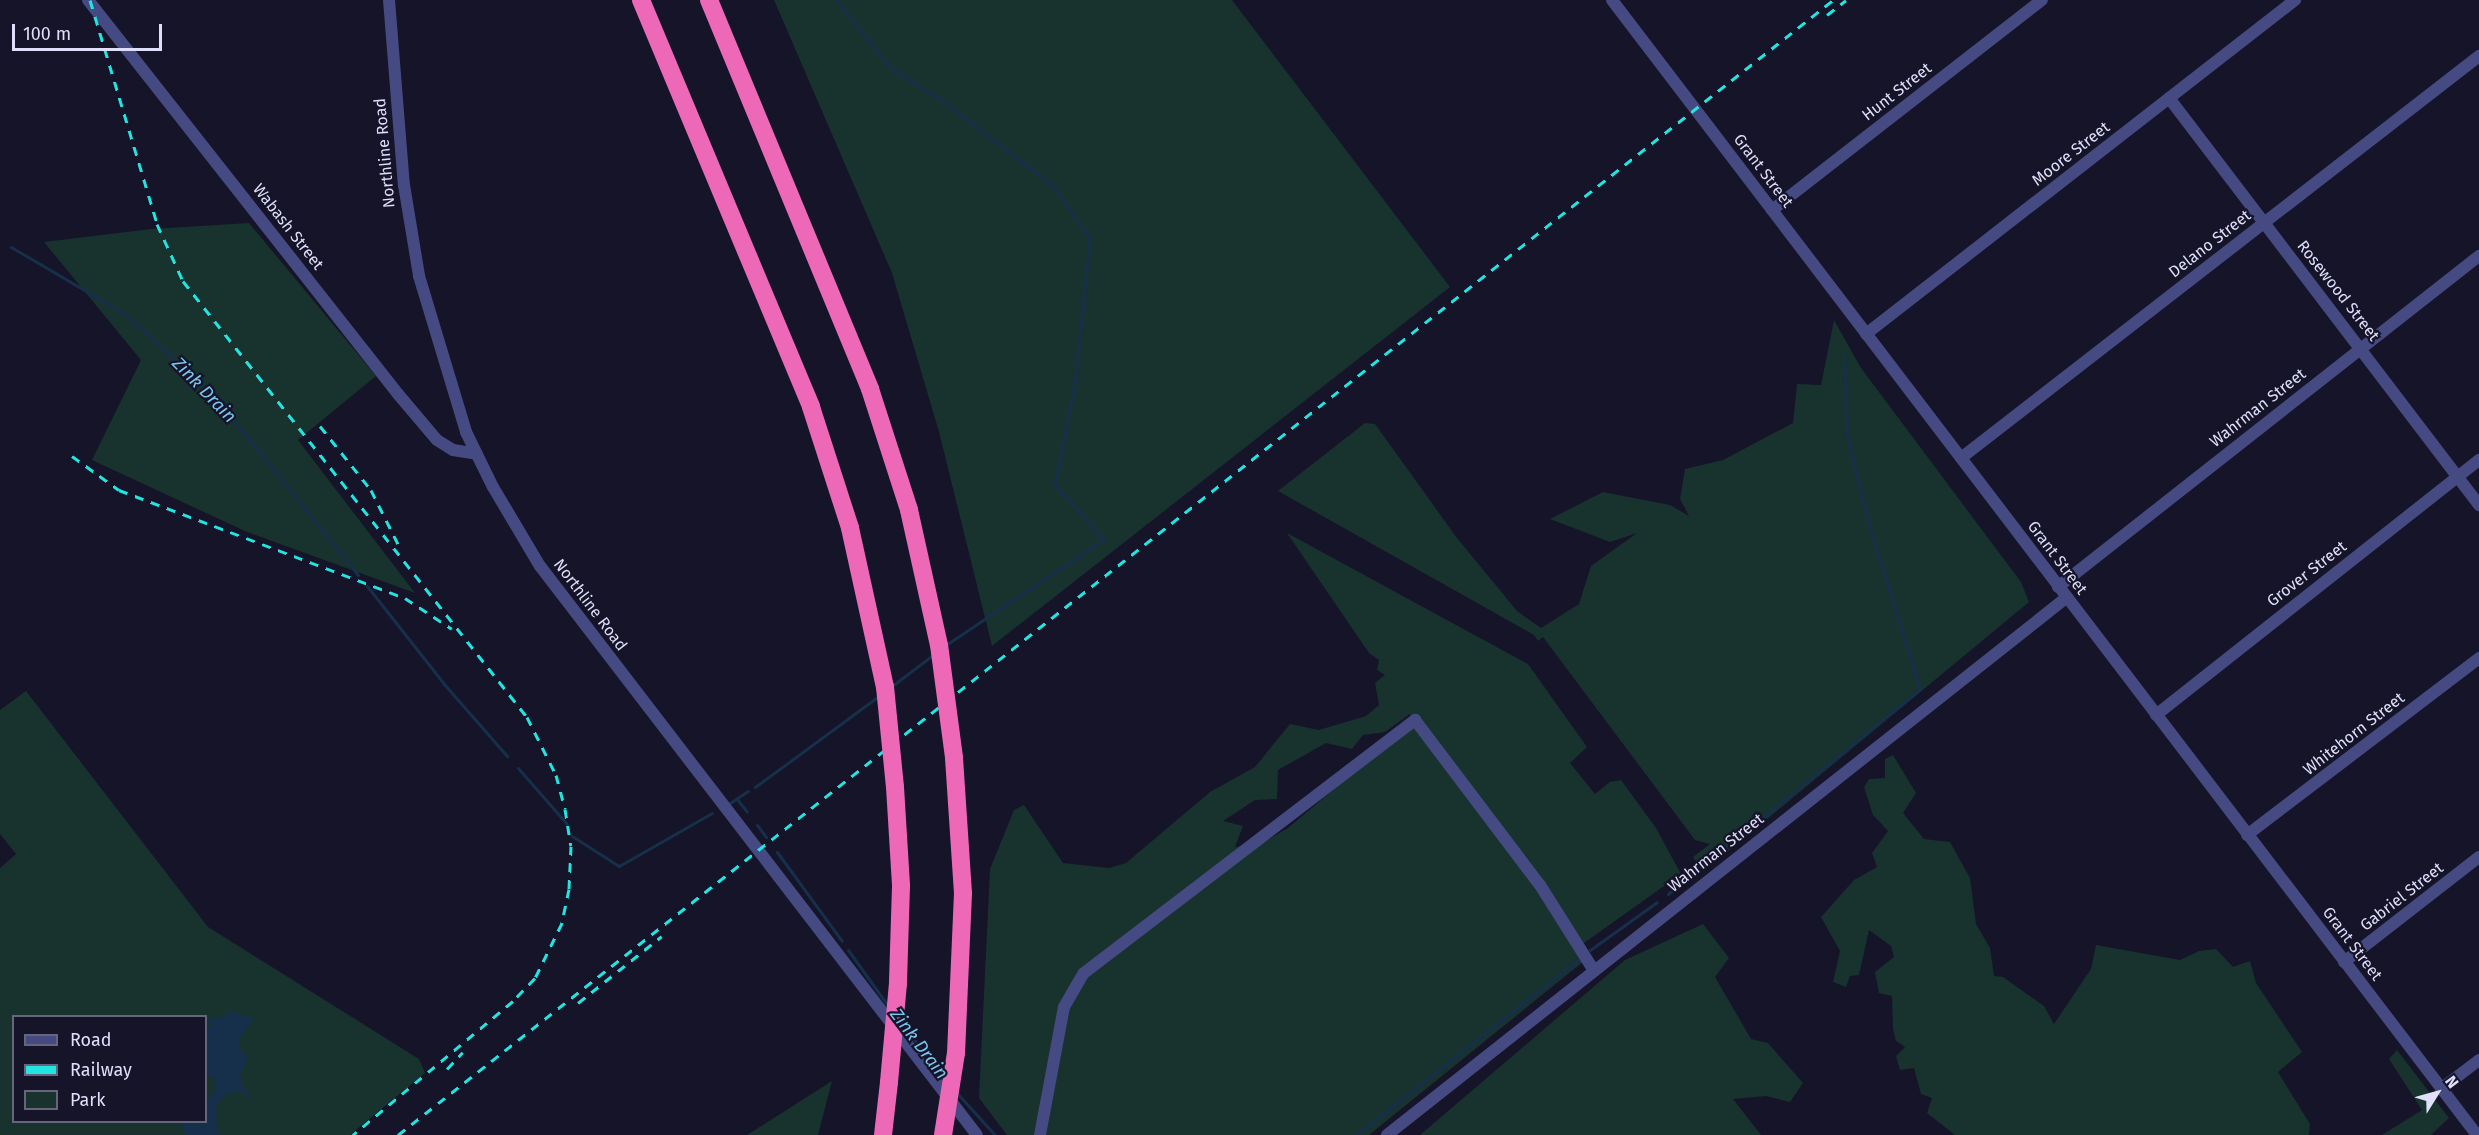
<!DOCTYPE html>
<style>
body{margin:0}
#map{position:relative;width:2479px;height:1135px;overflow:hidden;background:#151428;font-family:"Fira Sans",sans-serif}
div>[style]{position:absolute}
.green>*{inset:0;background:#18322e}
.water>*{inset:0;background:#16304b}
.stream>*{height:3px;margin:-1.5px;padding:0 1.5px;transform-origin:1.5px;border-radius:1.5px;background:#16304b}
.minor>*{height:12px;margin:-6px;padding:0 6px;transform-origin:6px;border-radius:6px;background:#454a82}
.tertiary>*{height:12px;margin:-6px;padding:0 6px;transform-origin:6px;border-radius:6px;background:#454a82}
.motorway>*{height:18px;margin:-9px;padding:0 9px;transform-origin:9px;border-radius:9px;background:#ed69b8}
.rail>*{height:3px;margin-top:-1.5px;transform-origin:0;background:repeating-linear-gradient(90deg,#22e4e1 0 9px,transparent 0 17px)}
.motorway-bridge>*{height:18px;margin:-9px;padding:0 9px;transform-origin:9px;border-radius:9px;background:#ed69b8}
span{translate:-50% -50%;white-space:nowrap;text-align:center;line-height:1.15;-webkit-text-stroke:4.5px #151428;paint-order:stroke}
.street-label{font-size:16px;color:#dfdffb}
.water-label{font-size:18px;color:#79c6ef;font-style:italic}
.legend{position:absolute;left:12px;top:1015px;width:195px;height:108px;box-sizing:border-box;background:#151428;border:2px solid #66657c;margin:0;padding:8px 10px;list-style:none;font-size:18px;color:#dfdffb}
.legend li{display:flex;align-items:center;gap:12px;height:30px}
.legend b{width:30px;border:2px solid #66657c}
.north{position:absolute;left:2407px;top:1063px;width:60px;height:60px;-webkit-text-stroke:4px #151428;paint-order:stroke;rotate:53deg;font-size:16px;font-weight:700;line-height:24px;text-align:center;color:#dfdffb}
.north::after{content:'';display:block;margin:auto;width:21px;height:27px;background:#dfdffb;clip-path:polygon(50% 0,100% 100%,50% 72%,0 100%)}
.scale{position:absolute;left:12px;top:24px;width:150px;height:27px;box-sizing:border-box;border:3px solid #dfdffb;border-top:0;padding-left:8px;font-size:18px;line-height:21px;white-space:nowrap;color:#dfdffb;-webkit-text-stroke:4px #151428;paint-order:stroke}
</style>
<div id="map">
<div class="green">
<div style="clip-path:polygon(774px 0,1232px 0,1450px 287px,992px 646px,939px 432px,892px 273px)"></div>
<div style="clip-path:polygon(249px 223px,376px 376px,298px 440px,415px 593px,247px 532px,92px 460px,141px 360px,44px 242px,151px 229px)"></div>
<div style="clip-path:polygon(1834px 320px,1861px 368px,2021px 582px,2029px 602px,1703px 872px,1693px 857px,1710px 844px,1695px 840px,1543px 637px,1538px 641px,1534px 635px,1278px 491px,1365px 423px,1375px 424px,1457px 538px,1517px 611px,1541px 628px,1579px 604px,1591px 566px,1637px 533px,1610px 542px,1550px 519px,1603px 492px,1670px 505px,1689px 516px,1680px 499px,1685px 469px,1723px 460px,1793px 423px,1797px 384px,1821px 385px)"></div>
<div style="clip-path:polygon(evenodd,1287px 533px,1528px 664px,1587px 747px,1570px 763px,1595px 794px,1610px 782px,1621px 780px,1656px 828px,1681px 874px,1577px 948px,1584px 961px,1369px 1135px,1007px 1135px,979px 1098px,990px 869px,1014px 810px,1024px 805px,1063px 863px,1109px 868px,1126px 863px,1210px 792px,1255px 767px,1290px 724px,1319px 730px,1366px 716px,1379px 705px,1375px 683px,1385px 675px,1377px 670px,1379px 660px,1369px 653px,1287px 533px,1410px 714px,1411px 729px,1398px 735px,1288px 828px,1259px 845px,1235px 847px,1243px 826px,1223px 821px,1255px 800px,1277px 799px,1278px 770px,1326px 743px,1352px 749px,1363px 735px,1385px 732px,1410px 714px)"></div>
<div style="clip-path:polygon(evenodd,26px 691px,208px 927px,419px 1059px,425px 1073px,350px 1135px,0 1135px,0 868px,16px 854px,0 834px,0 710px,26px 691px,14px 1016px,206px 1016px,206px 1122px,14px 1122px,14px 1016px)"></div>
<div style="clip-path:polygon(1893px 755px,1916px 793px,1903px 813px,1924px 839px,1950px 842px,1970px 878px,1976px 924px,1990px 948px,1994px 976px,2003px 977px,2044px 1006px,2054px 1024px,2091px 969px,2096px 945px,2180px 960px,2199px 951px,2216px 949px,2233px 967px,2250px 961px,2256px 983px,2302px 1052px,2278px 1072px,2310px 1124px,2309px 1135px,1955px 1135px,1927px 1113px,1932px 1098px,1921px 1094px,1914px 1068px,1900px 1070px,1896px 1056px,1905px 1047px,1896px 1041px,1893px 1029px,1892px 996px,1879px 993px,1875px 972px,1894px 957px,1891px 946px,1869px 930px,1859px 975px,1850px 976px,1846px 987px,1833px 982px,1840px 951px,1821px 917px,1854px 880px,1877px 867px,1872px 853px,1888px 831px,1873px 815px,1864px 787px,1869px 779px,1885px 778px,1885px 759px)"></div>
<div style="clip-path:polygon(1703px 924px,1729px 958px,1715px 977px,1751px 1039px,1768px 1043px,1803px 1083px,1790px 1102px,1766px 1096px,1733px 1099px,1761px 1135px,1420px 1135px,1625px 960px)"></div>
<div style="clip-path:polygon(2397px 1050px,2449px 1118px,2431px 1135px,2382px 1135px,2422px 1110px,2389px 1059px)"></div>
<div style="clip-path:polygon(832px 1081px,818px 1135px,747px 1135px)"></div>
</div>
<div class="water">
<div style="clip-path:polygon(229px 1011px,254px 1019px,241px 1036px,239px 1046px,248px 1059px,240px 1073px,242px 1085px,253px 1098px,241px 1092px,226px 1093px,216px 1107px,219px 1135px,185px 1135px,180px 1122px,206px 1122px,206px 1102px,217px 1088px,212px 1077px,206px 1074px,206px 1029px,212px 1027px,206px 1019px,224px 1018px)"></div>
</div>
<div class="stream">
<div style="left:836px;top:0;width:86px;rotate:51.1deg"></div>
<div style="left:890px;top:67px;width:64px;rotate:32.9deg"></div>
<div style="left:944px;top:102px;width:136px;rotate:37.5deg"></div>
<div style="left:1052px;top:185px;width:65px;rotate:54.4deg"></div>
<div style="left:1090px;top:238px;width:144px;rotate:96deg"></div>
<div style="left:1075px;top:381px;width:106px;rotate:100.9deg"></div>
<div style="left:1055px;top:485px;width:73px;rotate:47.8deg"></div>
<div style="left:1104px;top:539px;width:189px;rotate:146.2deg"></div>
<div style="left:11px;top:247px;width:132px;rotate:30.4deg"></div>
<div style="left:125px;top:314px;width:124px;rotate:42.7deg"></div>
<div style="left:216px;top:398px;width:227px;rotate:51.3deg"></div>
<div style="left:367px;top:586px;width:125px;rotate:51.8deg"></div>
<div style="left:444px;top:684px;width:96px;rotate:48.8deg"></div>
<div style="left:892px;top:686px;width:53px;rotate:-37.3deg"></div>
<div style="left:518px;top:768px;width:74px;rotate:48.8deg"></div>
<div style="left:755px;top:787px;width:154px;rotate:-36.3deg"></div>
<div style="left:737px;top:799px;width:16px;rotate:52deg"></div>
<div style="left:727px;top:805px;width:25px;rotate:-34deg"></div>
<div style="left:757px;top:825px;width:15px;rotate:53deg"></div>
<div style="left:572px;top:836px;width:56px;rotate:32.6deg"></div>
<div style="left:619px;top:866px;width:107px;rotate:-29.7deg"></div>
<div style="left:777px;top:852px;width:110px;rotate:53.9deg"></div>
<div style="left:1668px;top:894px;width:325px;rotate:-39.1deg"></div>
<div style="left:1920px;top:689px;width:176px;rotate:-107.2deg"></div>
<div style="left:1868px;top:521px;width:88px;rotate:-103.9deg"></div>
<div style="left:1847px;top:436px;width:83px;rotate:-92.1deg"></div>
<div style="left:848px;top:950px;width:70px;rotate:54.3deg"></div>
<div style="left:1590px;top:950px;width:82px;rotate:-35.6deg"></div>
<div style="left:902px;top:1024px;width:68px;rotate:52.1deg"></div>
<div style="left:956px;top:1092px;width:58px;rotate:47.8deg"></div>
<div style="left:1356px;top:1135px;width:287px;rotate:-38.3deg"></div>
</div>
<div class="minor">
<div style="left:88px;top:0;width:501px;rotate:51.8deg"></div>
<div style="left:398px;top:394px;width:60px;rotate:49.7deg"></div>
<div style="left:437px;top:440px;width:19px;rotate:32deg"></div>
<div style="left:453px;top:450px;width:24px;rotate:9deg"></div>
<div style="left:2169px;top:98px;width:512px;rotate:52.7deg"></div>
<div style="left:1772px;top:210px;width:342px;rotate:-37.9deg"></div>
<div style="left:1866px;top:334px;width:544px;rotate:-37.9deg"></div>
<div style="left:1961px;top:458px;width:656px;rotate:-37.81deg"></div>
<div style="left:2058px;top:587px;width:536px;rotate:-38.18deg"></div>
<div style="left:2156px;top:715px;width:412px;rotate:-38.3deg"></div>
<div style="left:2247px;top:835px;width:292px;rotate:-37.3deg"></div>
<div style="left:2344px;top:962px;width:171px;rotate:-37.9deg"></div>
<div style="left:2441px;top:1089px;width:48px;rotate:-37.3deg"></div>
<div style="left:1040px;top:1135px;width:130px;rotate:-79.4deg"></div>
<div style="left:1064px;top:1007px;width:39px;rotate:-60deg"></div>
<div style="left:1084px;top:973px;width:417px;rotate:-37.4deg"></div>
<div style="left:1415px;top:720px;width:207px;rotate:52.9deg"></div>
<div style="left:1540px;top:885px;width:99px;rotate:57.8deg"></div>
<div style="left:1387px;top:1135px;width:866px;rotate:-38.34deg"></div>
</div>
<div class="tertiary">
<div style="left:389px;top:0;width:186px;rotate:85.4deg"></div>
<div style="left:404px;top:185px;width:92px;rotate:80.6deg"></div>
<div style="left:419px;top:276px;width:163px;rotate:73.2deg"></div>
<div style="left:466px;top:432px;width:61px;rotate:63.9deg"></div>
<div style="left:493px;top:487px;width:92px;rotate:59.3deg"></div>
<div style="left:540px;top:566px;width:717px;rotate:52.48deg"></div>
<div style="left:1612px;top:0;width:1427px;rotate:52.69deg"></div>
</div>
<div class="motorway">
<div style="left:641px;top:0;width:441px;rotate:67.3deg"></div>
<div style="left:811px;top:407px;width:127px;rotate:72.1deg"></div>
<div style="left:850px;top:528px;width:163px;rotate:77.6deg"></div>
<div style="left:709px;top:0;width:421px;rotate:67.5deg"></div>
<div style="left:870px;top:389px;width:127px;rotate:72.1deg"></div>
<div style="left:909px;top:510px;width:138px;rotate:77.5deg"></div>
<div style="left:954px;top:758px;width:135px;rotate:86.2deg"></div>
<div style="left:963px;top:893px;width:160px;rotate:92.5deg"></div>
<div style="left:895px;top:787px;width:99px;rotate:86.5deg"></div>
<div style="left:901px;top:886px;width:98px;rotate:91.8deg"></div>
<div style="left:883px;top:1135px;width:53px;rotate:-83.5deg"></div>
</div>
<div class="rail">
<div style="left:90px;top:0;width:234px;rotate:73.3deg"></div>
<div style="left:157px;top:224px;width:63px;rotate:65.5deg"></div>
<div style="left:183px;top:281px;width:555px;rotate:51.73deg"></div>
<div style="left:527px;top:717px;width:65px;rotate:63.4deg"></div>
<div style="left:556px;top:775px;width:35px;rotate:75deg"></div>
<div style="left:565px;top:809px;width:37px;rotate:81deg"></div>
<div style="left:571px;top:846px;width:43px;rotate:92.7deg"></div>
<div style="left:569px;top:889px;width:35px;rotate:102deg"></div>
<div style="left:562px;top:923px;width:61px;rotate:116.1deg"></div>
<div style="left:535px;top:978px;width:32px;rotate:134deg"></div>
<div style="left:513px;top:1001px;width:209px;rotate:140.1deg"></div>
<div style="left:1827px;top:15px;width:24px;rotate:-38deg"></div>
<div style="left:320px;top:426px;width:82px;rotate:51.4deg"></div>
<div style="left:371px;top:490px;width:67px;rotate:63.4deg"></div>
<div style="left:72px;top:456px;width:58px;rotate:35.9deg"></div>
<div style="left:119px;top:490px;width:306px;rotate:20.7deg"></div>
<div style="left:405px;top:598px;width:56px;rotate:33.4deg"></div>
<div style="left:578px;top:1003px;width:107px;rotate:-38.6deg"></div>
<div style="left:447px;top:1069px;width:23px;rotate:-47deg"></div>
<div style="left:398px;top:1135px;width:1830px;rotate:-38.34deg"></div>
</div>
<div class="motorway-bridge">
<div style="left:939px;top:645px;width:114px;rotate:82.4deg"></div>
<div style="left:885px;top:687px;width:100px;rotate:84.3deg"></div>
<div style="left:889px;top:1082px;width:98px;rotate:-84.8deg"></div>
<div style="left:943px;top:1135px;width:83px;rotate:-81deg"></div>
</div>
<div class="street-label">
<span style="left:1897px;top:92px;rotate:-38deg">Hunt Street</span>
<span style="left:385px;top:153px;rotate:-95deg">Northline Road</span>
<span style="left:2071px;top:154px;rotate:-38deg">Moore Street</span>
<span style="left:1763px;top:171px;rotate:53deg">Grant Street</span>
<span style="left:288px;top:227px;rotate:52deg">Wabash Street</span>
<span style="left:2210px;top:244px;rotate:-38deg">Delano Street</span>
<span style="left:2338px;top:291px;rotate:52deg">Rosewood Street</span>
<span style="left:2258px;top:408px;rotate:-38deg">Wahrman Street</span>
<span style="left:2057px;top:558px;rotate:53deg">Grant Street</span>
<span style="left:2307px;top:574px;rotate:-38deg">Grover Street</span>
<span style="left:590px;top:605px;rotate:53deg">Northline Road</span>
<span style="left:2354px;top:734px;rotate:-38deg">Whitehorn Street</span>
<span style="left:1716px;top:853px;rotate:-38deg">Wahrman Street</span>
<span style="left:2402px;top:897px;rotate:-38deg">Gabriel Street</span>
<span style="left:2352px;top:944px;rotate:53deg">Grant Street</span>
</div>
<div class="water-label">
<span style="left:204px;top:390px;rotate:46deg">Zink Drain</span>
<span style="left:919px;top:1044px;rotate:53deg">Zink Drain</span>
</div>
<ul class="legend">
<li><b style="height:8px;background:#454a82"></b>Road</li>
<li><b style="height:8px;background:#22e4e1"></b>Railway</li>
<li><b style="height:16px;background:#18322e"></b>Park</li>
</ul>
<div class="north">N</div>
<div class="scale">100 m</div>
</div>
